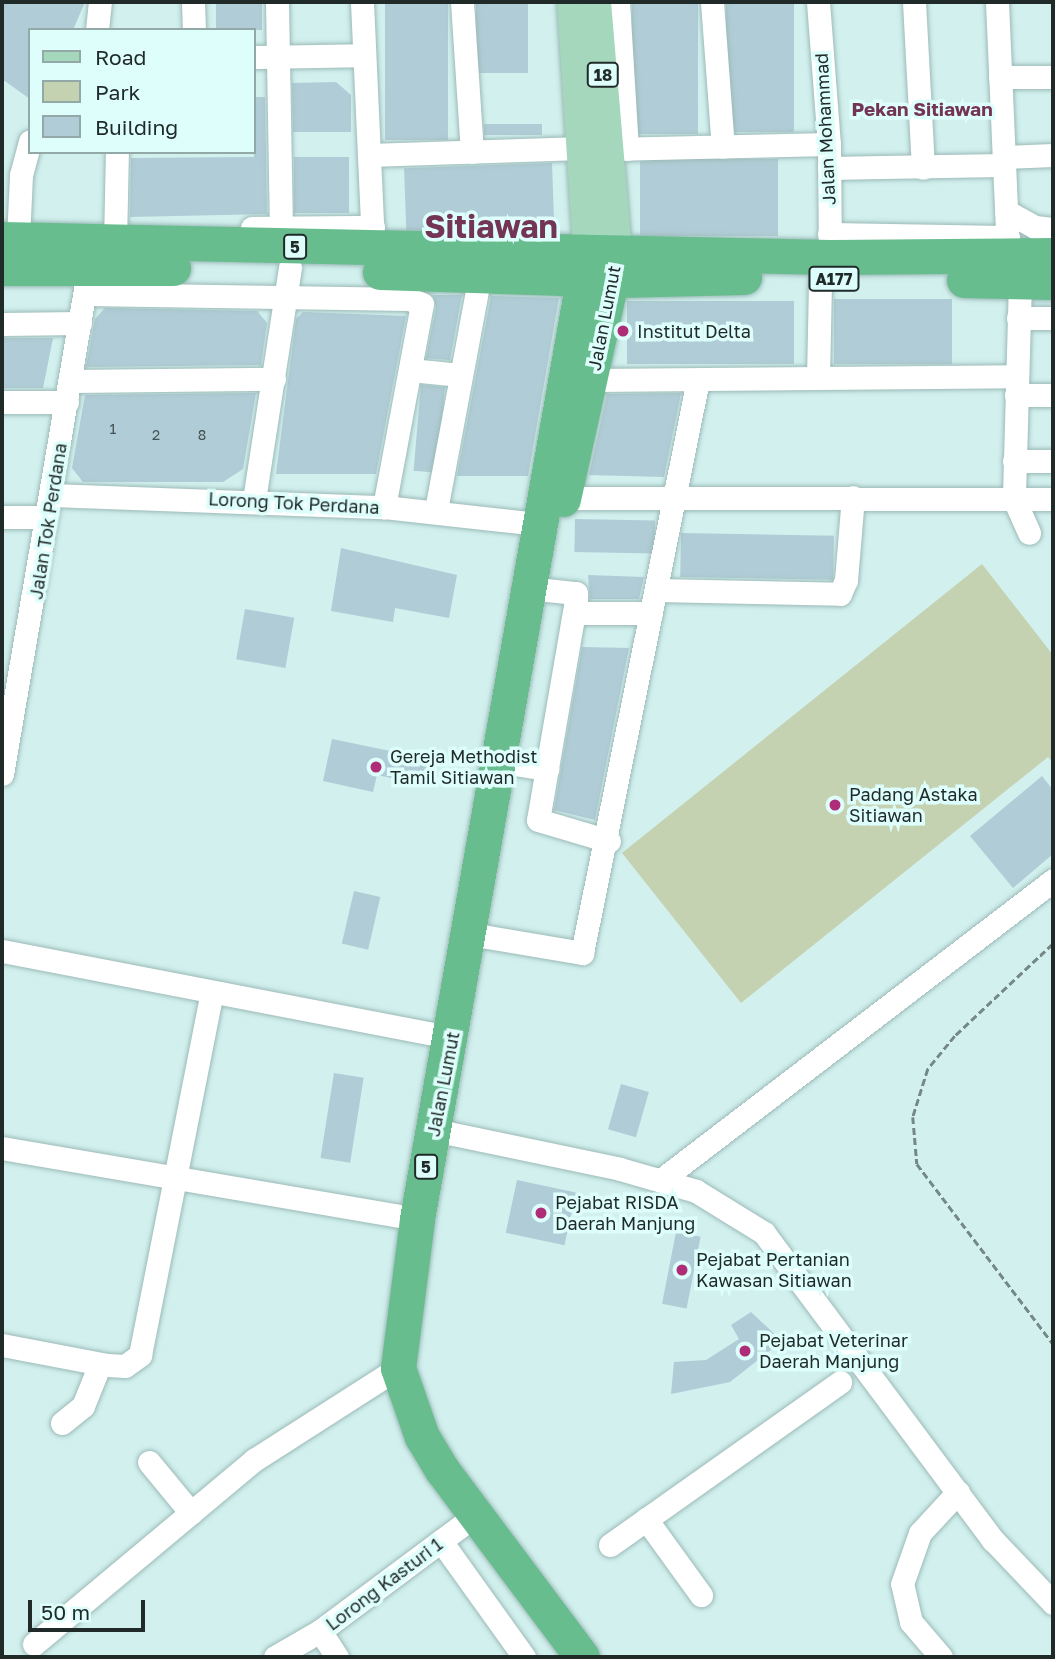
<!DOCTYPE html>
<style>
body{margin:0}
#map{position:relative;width:1055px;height:1659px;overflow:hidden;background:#d1f0ee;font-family:"Golos Text",sans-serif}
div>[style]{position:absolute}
.green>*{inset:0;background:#c4d2b2}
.building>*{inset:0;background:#b0ccd6;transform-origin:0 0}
.path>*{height:2.5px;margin-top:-1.25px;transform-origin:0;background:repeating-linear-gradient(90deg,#748887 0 7px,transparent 0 10.5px)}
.roads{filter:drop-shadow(0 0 2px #9cbab7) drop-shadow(0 0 2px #9cbab7)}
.minor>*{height:23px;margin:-11.5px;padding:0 11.5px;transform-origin:11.5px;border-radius:11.5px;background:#fff}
.major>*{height:30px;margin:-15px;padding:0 15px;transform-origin:15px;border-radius:15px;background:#a4d7bb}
.highway>*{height:35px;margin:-17.5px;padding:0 17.5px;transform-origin:17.5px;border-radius:17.5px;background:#67bd8e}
.dots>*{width:19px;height:19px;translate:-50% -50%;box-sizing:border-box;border:4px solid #defefb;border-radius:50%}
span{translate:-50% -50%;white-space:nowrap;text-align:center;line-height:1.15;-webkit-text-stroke:7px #defefb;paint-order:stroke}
.number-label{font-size:14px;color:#435254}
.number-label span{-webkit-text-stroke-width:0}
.shield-label span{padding:2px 5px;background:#defefb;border:2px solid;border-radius:5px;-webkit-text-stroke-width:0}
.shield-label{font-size:16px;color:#1f2a29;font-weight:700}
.street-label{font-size:18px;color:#1f2a29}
.poi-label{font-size:18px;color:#1f2a29}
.left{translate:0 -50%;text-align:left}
.neighbourhood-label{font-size:19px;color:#743456;font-weight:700}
.town-label{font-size:32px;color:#743456;font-weight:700}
.frame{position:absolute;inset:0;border:4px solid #1f2a29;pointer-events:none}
.legend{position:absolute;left:28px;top:28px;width:228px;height:126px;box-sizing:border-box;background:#defefb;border:2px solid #92a9a7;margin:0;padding:9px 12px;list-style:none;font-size:21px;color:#1f2a29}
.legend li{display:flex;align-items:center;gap:14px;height:35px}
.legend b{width:35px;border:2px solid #92a9a7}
.scale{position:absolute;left:28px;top:1600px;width:117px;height:32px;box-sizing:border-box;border:4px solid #1f2a29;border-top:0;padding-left:9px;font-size:21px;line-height:24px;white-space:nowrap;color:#1f2a29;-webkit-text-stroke:5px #defefb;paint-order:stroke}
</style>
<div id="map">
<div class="green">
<div style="clip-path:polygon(982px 564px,1053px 655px,1053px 763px,1048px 757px,741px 1003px,622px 853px)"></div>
</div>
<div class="building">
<div style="clip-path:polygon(2px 2px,85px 2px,73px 30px,30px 30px,30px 99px,2px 79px)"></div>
<div style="left:216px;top:2px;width:46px;height:28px"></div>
<div style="left:385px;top:2px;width:63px;height:138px"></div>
<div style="left:476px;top:2px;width:52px;height:71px"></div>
<div style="left:632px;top:2px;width:66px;height:132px"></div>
<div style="left:726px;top:2px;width:68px;height:130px"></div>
<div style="clip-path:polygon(336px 82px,351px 95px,351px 132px,293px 132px,292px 83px)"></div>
<div style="clip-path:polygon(254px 97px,265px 97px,267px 214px,130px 217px,131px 158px,254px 157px)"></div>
<div style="left:542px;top:124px;width:11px;height:58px;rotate:90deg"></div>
<div style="left:349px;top:157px;width:56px;height:55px;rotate:90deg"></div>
<div style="left:778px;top:159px;width:77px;height:138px;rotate:90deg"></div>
<div style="left:552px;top:163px;width:68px;height:148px;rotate:88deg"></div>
<div style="clip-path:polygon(433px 295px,462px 295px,450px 360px,426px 358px,436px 307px)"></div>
<div style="clip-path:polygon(491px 296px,559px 298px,528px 476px,457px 476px)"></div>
<div style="left:834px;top:299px;width:118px;height:65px"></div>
<div style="left:794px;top:301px;width:63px;height:167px;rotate:90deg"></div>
<div style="clip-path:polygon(105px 308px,257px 311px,267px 323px,261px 365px,86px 367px,95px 319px)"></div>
<div style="clip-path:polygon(303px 312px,406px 316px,376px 474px,276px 474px,296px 319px)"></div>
<div style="clip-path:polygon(2px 338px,53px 338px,43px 388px,2px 388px)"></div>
<div style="left:421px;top:385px;width:24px;height:86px;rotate:5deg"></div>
<div style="clip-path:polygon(256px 393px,243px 469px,223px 482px,83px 482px,72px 468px,85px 395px)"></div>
<div style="clip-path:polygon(681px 393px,664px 477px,589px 475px,607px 394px)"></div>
<div style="left:575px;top:519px;width:80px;height:33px;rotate:1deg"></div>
<div style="left:681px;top:533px;width:153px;height:44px;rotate:1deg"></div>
<div style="clip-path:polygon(341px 548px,457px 575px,449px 618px,395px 608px,393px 622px,331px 611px)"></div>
<div style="clip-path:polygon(588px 575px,644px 577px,639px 599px,590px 599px)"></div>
<div style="left:245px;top:609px;width:50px;height:51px;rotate:10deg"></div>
<div style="clip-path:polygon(582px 647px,629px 648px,595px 820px,554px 810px)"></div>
<div style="clip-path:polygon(332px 739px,429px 759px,425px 778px,412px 775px,411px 782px,377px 775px,373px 792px,323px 781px)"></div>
<div style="clip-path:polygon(1042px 776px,1053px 790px,1053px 854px,1013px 888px,970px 836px)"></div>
<div style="left:354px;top:891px;width:27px;height:54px;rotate:13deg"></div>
<div style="left:334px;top:1073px;width:30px;height:86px;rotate:9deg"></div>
<div style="left:621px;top:1084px;width:29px;height:47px;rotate:16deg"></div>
<div style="left:517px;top:1180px;width:60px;height:54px;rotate:12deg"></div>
<div style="left:676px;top:1232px;width:25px;height:73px;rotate:11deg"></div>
<div style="clip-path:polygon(751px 1312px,782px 1341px,730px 1382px,671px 1394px,674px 1362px,706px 1360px,739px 1339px,731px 1325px)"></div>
</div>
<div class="path">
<div style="left:1053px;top:944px;width:134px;rotate:136.8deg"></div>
<div style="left:955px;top:1036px;width:43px;rotate:129.3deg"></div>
<div style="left:928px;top:1069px;width:50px;rotate:107.4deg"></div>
<div style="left:913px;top:1117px;width:47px;rotate:85.1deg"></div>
<div style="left:917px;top:1164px;width:226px;rotate:52.9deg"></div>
</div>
<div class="roads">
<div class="minor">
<div style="left:193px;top:2px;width:28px;rotate:88deg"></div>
<div style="left:277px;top:2px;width:226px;rotate:89deg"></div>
<div style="left:362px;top:2px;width:238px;rotate:87.4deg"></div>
<div style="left:462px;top:2px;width:150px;rotate:86.2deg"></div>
<div style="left:618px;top:2px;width:147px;rotate:86.5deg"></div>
<div style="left:712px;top:2px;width:145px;rotate:85.7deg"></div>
<div style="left:818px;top:2px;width:142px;rotate:85.6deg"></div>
<div style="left:829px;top:144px;width:113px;rotate:89.5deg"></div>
<div style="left:914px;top:2px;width:166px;rotate:86.9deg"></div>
<div style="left:997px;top:2px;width:254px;rotate:87.5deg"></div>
<div style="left:97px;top:30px;width:28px;rotate:-84deg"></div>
<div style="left:254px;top:57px;width:110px;rotate:-1deg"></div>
<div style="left:1000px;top:77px;width:53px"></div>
<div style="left:610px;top:149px;width:219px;rotate:-1.3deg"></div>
<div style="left:369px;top:155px;width:213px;rotate:-1.9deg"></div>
<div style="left:1004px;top:157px;width:49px;rotate:-2.3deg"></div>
<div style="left:829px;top:168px;width:175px;rotate:-1deg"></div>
<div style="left:1006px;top:211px;width:33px;rotate:29deg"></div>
<div style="left:1035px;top:227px;width:18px;rotate:6deg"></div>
<div style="left:252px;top:228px;width:121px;rotate:-0.5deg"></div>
<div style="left:829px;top:234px;width:179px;rotate:1deg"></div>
<div style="left:18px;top:239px;width:64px;rotate:-87.3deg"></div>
<div style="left:21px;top:175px;width:35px;rotate:-75deg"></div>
<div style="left:115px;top:244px;width:92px;rotate:-88.8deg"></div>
<div style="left:1020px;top:281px;width:218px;rotate:91.6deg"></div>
<div style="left:1014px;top:499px;width:37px;rotate:66deg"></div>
<div style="left:85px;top:294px;width:324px;rotate:0.9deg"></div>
<div style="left:409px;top:299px;width:14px;rotate:21deg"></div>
<div style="left:422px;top:304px;width:207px;rotate:100.6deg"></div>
<div style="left:1018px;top:318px;width:35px"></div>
<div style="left:2px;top:324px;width:78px;rotate:-0.7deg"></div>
<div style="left:410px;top:370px;width:51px;rotate:5.6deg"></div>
<div style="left:818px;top:378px;width:99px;rotate:-88.8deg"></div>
<div style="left:592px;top:380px;width:425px;rotate:-0.5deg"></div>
<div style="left:71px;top:381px;width:203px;rotate:-0.6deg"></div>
<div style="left:1016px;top:395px;width:37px"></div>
<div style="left:2px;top:402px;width:65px"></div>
<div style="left:1014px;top:461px;width:39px"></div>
<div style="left:51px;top:495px;width:333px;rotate:2.1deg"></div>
<div style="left:384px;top:507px;width:154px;rotate:6.3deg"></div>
<div style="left:563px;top:498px;width:490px;rotate:0.1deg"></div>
<div style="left:254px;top:500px;width:235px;rotate:-81.2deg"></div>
<div style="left:436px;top:510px;width:238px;rotate:-79.4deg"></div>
<div style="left:2px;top:517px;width:44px"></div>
<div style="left:537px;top:589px;width:39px;rotate:6deg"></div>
<div style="left:576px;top:593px;width:7px;rotate:90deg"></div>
<div style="left:576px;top:600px;width:223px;rotate:99.8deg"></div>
<div style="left:538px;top:820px;width:74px;rotate:16.5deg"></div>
<div style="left:656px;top:590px;width:184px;rotate:1.2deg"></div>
<div style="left:840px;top:594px;width:15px;rotate:-67deg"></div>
<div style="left:846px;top:580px;width:83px;rotate:-85.2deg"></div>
<div style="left:575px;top:613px;width:76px"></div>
<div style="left:501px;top:762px;width:47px;rotate:8.7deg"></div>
<div style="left:2px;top:774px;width:503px;rotate:-80.28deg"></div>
<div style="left:470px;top:934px;width:114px;rotate:9.6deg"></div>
<div style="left:582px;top:953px;width:585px;rotate:-78.56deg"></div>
<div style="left:2px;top:951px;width:458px;rotate:10.9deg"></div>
<div style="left:434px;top:1130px;width:190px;rotate:11.8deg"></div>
<div style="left:620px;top:1169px;width:79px;rotate:16.1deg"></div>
<div style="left:696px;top:1191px;width:80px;rotate:31.7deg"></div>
<div style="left:764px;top:1233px;width:383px;rotate:53.3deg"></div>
<div style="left:993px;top:1540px;width:87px;rotate:46.4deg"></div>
<div style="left:2px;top:1148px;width:421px;rotate:9.7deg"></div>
<div style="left:661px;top:1180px;width:494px;rotate:-37.4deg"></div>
<div style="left:2px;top:1345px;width:107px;rotate:10.8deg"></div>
<div style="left:107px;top:1365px;width:18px;rotate:3deg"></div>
<div style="left:125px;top:1366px;width:19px;rotate:-36deg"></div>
<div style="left:140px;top:1355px;width:370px;rotate:-78.8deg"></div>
<div style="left:62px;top:1423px;width:27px;rotate:-39deg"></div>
<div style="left:83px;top:1406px;width:45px;rotate:-68deg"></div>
<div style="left:149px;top:1462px;width:66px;rotate:50.5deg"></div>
<div style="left:646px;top:1519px;width:94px;rotate:54.1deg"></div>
<div style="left:441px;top:1541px;width:143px;rotate:54.4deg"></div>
<div style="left:610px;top:1545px;width:282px;rotate:-35.3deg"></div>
<div style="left:34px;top:1644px;width:287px;rotate:-39.9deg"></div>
<div style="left:254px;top:1460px;width:171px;rotate:-32.6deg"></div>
<div style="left:275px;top:1657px;width:52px;rotate:-30deg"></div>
<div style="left:337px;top:1657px;width:31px;rotate:-123deg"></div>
<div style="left:320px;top:1631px;width:191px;rotate:-36.7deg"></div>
<div style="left:941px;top:1657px;width:46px;rotate:-130.6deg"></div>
<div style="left:911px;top:1622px;width:39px;rotate:-103deg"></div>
<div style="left:902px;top:1584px;width:54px;rotate:-70.6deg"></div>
<div style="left:920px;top:1533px;width:56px;rotate:-47.2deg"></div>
</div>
<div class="major">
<div style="left:572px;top:2px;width:251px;rotate:86.3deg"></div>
<div style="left:596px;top:2px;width:251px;rotate:85.2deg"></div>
</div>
<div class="highway">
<div style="left:2px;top:239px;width:828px;rotate:1.25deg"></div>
<div style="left:830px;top:257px;width:223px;rotate:-0.5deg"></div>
<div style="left:2px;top:268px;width:171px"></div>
<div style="left:380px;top:272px;width:236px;rotate:1.9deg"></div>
<div style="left:616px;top:280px;width:128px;rotate:-1.3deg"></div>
<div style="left:964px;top:280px;width:89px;rotate:1.3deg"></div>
<div style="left:563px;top:499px;width:248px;rotate:-77.6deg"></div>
<div style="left:582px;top:1657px;width:234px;rotate:-126.8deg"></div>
<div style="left:442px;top:1470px;width:39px;rotate:-121deg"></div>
<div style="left:422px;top:1437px;width:73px;rotate:-109.2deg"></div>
<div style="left:398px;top:1368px;width:150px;rotate:-82.7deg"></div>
<div style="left:417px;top:1219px;width:982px;rotate:-79.97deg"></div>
</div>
</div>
<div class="dots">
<div style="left:623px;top:331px;background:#ae2c78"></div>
<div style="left:376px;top:767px;background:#ae2c78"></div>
<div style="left:835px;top:805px;background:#ae2c78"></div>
<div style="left:541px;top:1213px;background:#ae2c78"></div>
<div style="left:682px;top:1270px;background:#ae2c78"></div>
<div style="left:745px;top:1351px;background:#ae2c78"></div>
</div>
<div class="number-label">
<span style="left:113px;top:429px">1</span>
<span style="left:156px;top:435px">2</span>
<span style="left:202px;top:435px">8</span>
</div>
<div class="shield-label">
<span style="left:603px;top:75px">18</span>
<span style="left:295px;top:247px">5</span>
<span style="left:834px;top:279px">A177</span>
<span style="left:426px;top:1167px">5</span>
</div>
<div class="street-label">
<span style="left:825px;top:129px;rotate:-93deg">Jalan Mohammad</span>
<span style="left:604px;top:318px;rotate:-79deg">Jalan Lumut</span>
<span style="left:294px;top:503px;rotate:3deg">Lorong Tok Perdana</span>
<span style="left:48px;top:521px;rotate:-81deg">Jalan Tok Perdana</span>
<span style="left:443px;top:1084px;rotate:-79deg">Jalan Lumut</span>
<span style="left:384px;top:1584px;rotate:-37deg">Lorong Kasturi 1</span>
</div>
<div class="poi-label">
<span class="left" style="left:637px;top:331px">Institut Delta</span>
<span class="left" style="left:390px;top:767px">Gereja Methodist<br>Tamil Sitiawan</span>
<span class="left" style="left:849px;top:805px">Padang Astaka<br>Sitiawan</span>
<span class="left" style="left:555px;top:1213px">Pejabat RISDA<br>Daerah Manjung</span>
<span class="left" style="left:696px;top:1270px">Pejabat Pertanian<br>Kawasan Sitiawan</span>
<span class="left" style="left:759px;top:1351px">Pejabat Veterinar<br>Daerah Manjung</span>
</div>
<div class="neighbourhood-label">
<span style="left:922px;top:109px">Pekan Sitiawan</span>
</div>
<div class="town-label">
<span style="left:491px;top:226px">Sitiawan</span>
</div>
<div class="frame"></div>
<ul class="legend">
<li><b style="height:9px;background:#a4d7bb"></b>Road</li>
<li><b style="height:19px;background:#c4d2b2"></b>Park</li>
<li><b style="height:19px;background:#b0ccd6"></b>Building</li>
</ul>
<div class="scale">50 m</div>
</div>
